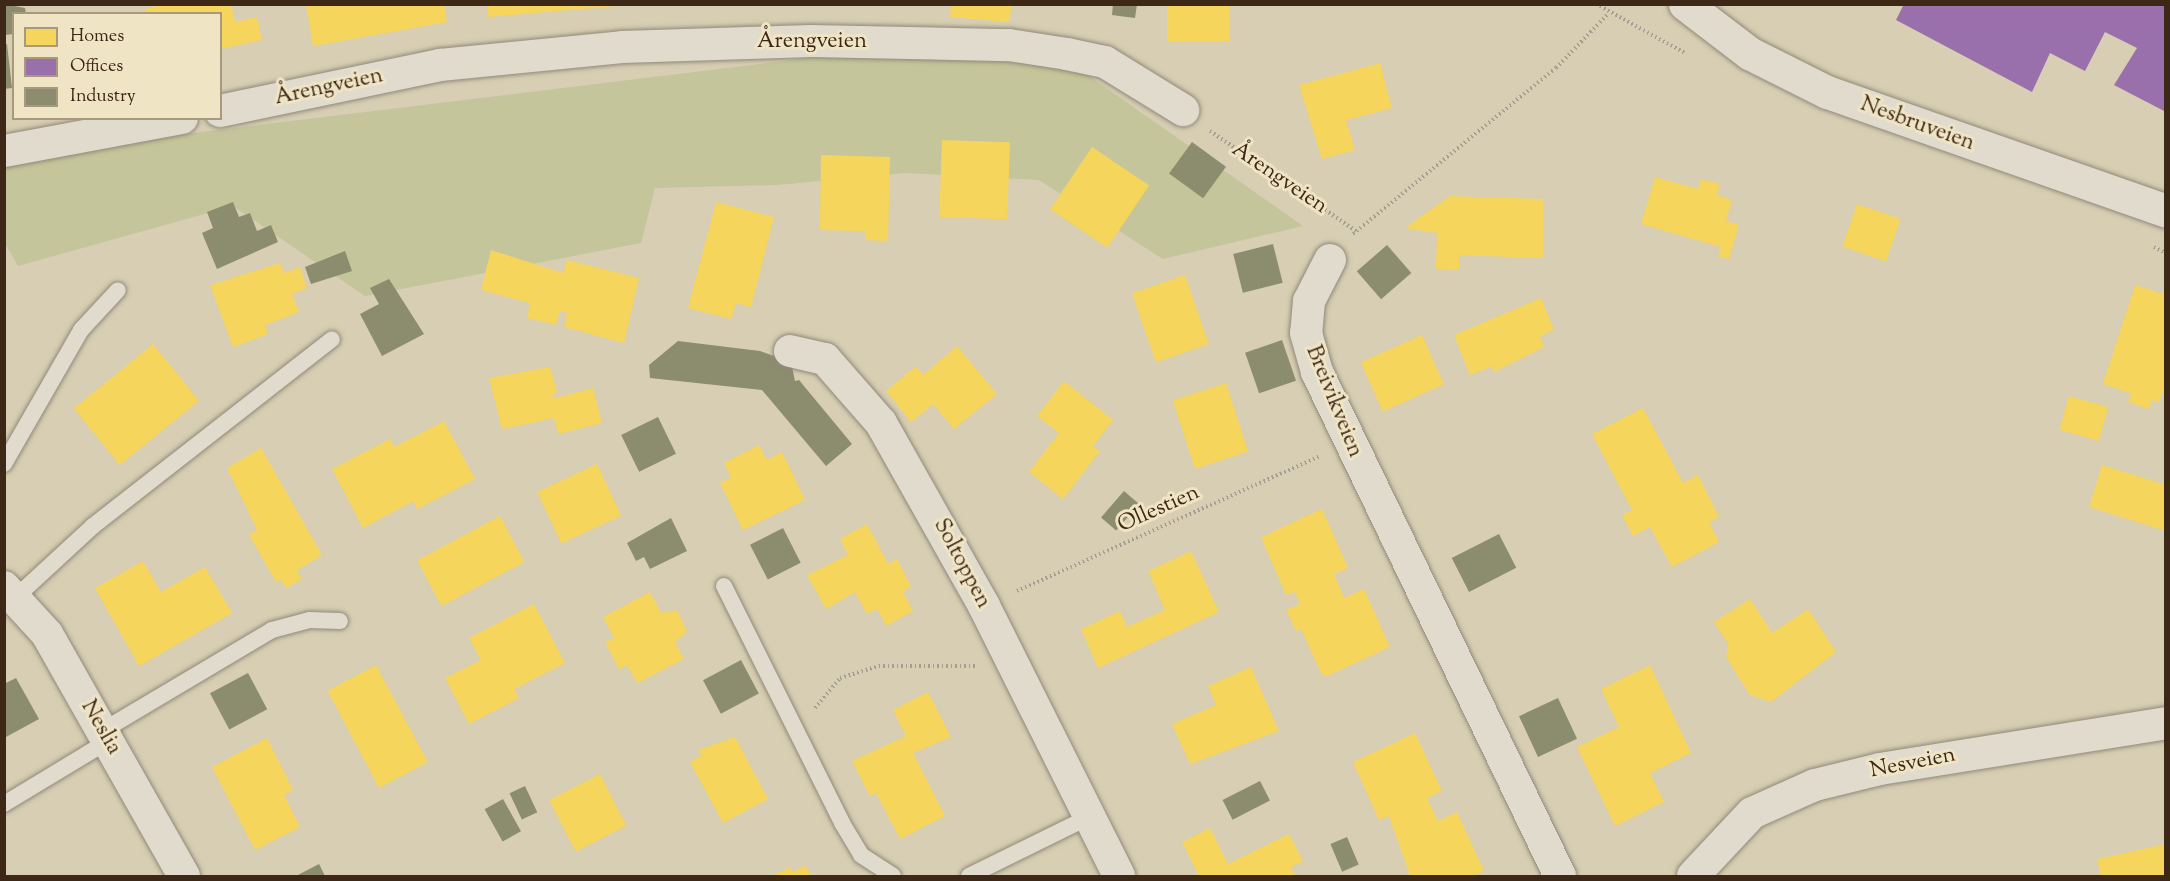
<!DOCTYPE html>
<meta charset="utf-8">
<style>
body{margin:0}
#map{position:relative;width:2170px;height:881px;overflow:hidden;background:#d7ceb3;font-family:"Sorts Mill Goudy",serif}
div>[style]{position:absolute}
.green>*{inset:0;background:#c4c59a}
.homes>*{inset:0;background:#f6d55c;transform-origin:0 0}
.offices>*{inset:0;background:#9970ab}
.industry>*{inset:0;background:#8c8c6e;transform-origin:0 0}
.path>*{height:4px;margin-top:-2px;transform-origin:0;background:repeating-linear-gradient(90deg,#a39e92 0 1.5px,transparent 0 4.5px)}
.roads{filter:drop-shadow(0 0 2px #918979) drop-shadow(0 0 2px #918979)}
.service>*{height:16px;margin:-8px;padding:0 8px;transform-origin:8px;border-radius:8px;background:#e0dbcd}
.minor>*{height:32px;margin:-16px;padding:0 16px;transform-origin:16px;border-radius:16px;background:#e0dbcd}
.tertiary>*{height:33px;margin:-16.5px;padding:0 16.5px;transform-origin:16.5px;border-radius:16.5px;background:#e0dbcd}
span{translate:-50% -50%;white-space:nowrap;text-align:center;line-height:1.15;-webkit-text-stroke:6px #efe4c4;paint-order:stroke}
.street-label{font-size:22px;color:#3d2716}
.frame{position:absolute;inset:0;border:6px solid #3d2716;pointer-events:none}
.legend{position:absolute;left:12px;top:12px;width:210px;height:108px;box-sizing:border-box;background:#efe4c4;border:2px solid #a8987e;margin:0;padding:8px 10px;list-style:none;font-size:18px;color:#3d2716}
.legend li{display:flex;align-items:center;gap:12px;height:30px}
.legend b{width:30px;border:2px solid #a8987e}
</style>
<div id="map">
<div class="green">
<div style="clip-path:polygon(883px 49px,1011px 51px,1082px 71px,1303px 226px,1163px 259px,1039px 180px,904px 173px,778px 185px,655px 188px,641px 243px,365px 296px,233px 206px,18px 266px,5px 243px,4px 156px)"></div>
</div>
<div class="homes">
<div style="clip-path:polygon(165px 4px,231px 4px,235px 22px,257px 17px,262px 40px,220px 49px,220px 14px,147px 14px,145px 9px)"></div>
<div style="clip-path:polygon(306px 4px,444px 4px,447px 22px,313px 46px)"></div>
<div style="clip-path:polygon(487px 4px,615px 4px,616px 6px,488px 17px)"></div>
<div style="clip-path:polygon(951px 4px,1012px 4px,1009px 22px,950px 17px)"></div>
<div style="left:1167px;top:4px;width:62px;height:37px"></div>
<div style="clip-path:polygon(1380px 63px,1392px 108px,1346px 120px,1355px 150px,1322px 159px,1299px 85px)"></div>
<div style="left:942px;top:140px;width:68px;height:77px;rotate:2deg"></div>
<div style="left:1092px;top:147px;width:69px;height:75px;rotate:34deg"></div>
<div style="clip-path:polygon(821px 155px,890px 157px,888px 241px,865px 240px,865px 231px,820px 230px)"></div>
<div style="clip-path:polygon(1655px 177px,1698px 189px,1701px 179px,1720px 184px,1717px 195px,1732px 200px,1726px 221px,1739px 225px,1729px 259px,1718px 256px,1721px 247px,1641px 224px)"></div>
<div style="clip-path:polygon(1450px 196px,1543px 199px,1543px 258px,1459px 255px,1459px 270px,1436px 269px,1437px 233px,1405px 228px)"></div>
<div style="clip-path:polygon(716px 202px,774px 217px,751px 307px,736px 303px,731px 319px,688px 308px)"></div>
<div style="left:1857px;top:204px;width:46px;height:45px;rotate:19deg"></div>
<div style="clip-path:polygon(491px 250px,563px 273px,567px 260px,639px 278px,624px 343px,564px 327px,567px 312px,560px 311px,556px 325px,527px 318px,530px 303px,481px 290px)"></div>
<div style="clip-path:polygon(280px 263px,284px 273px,300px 267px,307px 288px,292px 294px,299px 312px,265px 325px,268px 334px,233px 347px,210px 285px)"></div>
<div style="left:1185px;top:275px;width:73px;height:56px;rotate:71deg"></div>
<div style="clip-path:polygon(2135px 285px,2166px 295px,2166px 382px,2159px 402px,2152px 400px,2149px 409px,2128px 402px,2131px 393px,2103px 384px)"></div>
<div style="clip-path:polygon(1541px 298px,1554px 330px,1540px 336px,1544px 347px,1494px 372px,1492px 366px,1470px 375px,1454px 335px)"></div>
<div style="left:1422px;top:335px;width:54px;height:67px;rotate:66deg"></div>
<div style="left:153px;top:344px;width:73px;height:102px;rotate:51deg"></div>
<div style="clip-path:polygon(957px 346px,997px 394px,954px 429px,933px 404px,911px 422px,886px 391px,916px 366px,923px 375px)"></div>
<div style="clip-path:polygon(550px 367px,557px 391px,551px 399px,593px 388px,602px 423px,558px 434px,554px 418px,502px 429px,489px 378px)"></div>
<div style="clip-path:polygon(1064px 381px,1113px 420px,1093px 446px,1100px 451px,1063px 499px,1029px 472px,1059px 433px,1037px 416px)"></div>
<div style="left:1226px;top:383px;width:72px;height:56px;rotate:72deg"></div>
<div style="left:2069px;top:396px;width:41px;height:35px;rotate:16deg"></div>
<div style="clip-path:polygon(1643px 408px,1683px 483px,1698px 475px,1719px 517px,1709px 522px,1719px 542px,1672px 567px,1650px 527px,1633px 536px,1622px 515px,1632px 510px,1592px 434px)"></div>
<div style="clip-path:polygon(444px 421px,475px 479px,417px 509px,413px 501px,363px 528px,332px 469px,390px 439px,394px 447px)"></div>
<div style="clip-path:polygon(759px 445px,767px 460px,782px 452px,805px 500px,743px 530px,720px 483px,731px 477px,724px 463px)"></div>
<div style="clip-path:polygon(261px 448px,322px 555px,297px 570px,302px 579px,286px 588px,281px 580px,276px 582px,249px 535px,257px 530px,227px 468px)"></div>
<div style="left:597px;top:464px;width:57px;height:66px;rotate:65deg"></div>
<div style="clip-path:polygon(2102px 465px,2166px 485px,2166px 531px,2089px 507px)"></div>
<div style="clip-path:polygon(1322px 509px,1348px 568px,1334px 574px,1344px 598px,1364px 589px,1390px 647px,1327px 676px,1322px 675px,1301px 629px,1296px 631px,1286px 610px,1300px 604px,1295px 592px,1286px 595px,1261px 537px)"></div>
<div style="left:500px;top:516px;width:52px;height:94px;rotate:62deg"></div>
<div style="clip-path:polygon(867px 524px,888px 564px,897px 559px,911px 586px,903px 592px,913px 611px,886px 626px,877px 609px,867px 614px,855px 592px,826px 609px,807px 575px,848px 555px,840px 539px)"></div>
<div style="clip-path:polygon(1191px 551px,1219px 612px,1098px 668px,1081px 629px,1120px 611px,1127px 627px,1165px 610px,1148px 571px)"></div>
<div style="clip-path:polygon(143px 561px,161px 592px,205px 567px,232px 613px,139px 666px,95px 588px)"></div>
<div style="clip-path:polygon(650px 592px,661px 613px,677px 610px,687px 631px,675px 642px,684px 659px,637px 683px,627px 665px,619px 669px,605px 642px,614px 638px,603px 617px)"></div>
<div style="clip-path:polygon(1750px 599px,1772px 633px,1808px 609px,1836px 652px,1771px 702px,1750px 695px,1726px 657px,1728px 644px,1714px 622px)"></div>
<div style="clip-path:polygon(534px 604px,565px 663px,514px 689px,519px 698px,469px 724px,445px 678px,481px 660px,469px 638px)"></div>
<div style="left:376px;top:665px;width:110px;height:55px;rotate:62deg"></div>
<div style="clip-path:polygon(1650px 665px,1691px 753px,1650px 773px,1664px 802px,1615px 826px,1577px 747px,1619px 727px,1601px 689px)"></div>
<div style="clip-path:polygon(1251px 667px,1279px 731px,1190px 764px,1172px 724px,1216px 705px,1208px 686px)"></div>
<div style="clip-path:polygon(928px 692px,951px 737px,913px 753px,945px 816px,900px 839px,876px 793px,870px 796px,852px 761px,906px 736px,893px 710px)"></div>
<div style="clip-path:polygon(1415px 733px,1442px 791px,1427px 798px,1438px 821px,1457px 812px,1484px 871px,1473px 876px,1410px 876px,1389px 816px,1379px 820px,1353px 762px)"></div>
<div style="clip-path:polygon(735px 737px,768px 799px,723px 823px,690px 762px,702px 755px,698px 750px)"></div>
<div style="clip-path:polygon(267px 738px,293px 790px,284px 795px,300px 827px,255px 850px,212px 767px)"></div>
<div style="left:600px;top:774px;width:58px;height:57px;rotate:63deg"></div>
<div style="clip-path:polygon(1210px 828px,1228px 864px,1289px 834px,1303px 861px,1291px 867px,1295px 876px,1199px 876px,1182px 842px)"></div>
<div style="clip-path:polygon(2166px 844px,2166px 876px,2101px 876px,2097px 859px)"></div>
<div style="clip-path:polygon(805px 865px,811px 876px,773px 876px,790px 867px,793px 872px)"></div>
</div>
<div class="offices">
<div style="clip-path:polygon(1904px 4px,2166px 4px,2166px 112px,2114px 85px,2137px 48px,2105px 32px,2085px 71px,2050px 53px,2032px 92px,1896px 20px)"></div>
</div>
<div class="industry">
<div style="clip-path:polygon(4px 4px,25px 8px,26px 14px,14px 14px,14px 34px,4px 35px)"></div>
<div style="clip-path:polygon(1113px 4px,1137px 4px,1135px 18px,1112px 15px)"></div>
<div style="clip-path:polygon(7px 44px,12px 88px,4px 89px,4px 45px)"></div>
<div style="left:1192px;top:142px;width:42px;height:39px;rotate:36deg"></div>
<div style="clip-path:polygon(233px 202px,239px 217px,250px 213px,257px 231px,271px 225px,278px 242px,217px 269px,202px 233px,213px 228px,207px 212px)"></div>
<div style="left:1273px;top:244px;width:40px;height:41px;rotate:76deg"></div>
<div style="left:1387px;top:245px;width:37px;height:40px;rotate:49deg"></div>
<div style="clip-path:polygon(345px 251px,352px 271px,311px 284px,305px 267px)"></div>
<div style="clip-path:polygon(389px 279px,424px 334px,382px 356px,360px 314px,379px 304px,370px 288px)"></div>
<div style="left:1282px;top:340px;width:43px;height:39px;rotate:71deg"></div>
<div style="clip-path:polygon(678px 341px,760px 351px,791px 362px,795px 381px,799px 380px,852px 444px,826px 466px,762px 390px,650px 378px,649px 365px)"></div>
<div style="left:658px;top:417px;width:41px;height:41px;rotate:64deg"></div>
<div style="left:1124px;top:491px;width:20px;height:35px;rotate:41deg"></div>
<div style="clip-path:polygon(671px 518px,687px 551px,650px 569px,644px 557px,636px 561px,627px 543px)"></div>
<div style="left:783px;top:528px;width:39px;height:37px;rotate:63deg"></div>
<div style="left:1499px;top:534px;width:38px;height:53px;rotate:63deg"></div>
<div style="left:741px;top:660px;width:38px;height:43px;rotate:62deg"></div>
<div style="left:248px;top:673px;width:41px;height:43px;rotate:62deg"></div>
<div style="clip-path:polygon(16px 678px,39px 719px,6px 737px,4px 684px)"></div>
<div style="left:1558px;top:698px;width:45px;height:43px;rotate:65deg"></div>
<div style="left:1260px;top:781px;width:22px;height:42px;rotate:63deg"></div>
<div style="left:525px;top:786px;width:29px;height:17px;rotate:65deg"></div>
<div style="left:503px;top:799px;width:37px;height:21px;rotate:61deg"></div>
<div style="left:1347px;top:837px;width:30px;height:18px;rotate:67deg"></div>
<div style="clip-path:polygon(319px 864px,325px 876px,296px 876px)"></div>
</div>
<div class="path">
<div style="left:1596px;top:4px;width:102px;rotate:28.8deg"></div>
<div style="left:1210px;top:131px;width:177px;rotate:34.4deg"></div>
<div style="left:1353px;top:234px;width:262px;rotate:-39.3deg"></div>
<div style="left:1556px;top:68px;width:76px;rotate:-46.1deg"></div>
<div style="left:2154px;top:247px;width:13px;rotate:27deg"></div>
<div style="left:1017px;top:591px;width:332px;rotate:-24deg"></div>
<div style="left:815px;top:708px;width:39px;rotate:-50deg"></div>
<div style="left:840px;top:678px;width:41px;rotate:-17.1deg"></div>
<div style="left:879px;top:666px;width:96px"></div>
</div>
<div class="roads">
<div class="service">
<div style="left:4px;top:464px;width:155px;rotate:-60.1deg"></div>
<div style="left:81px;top:330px;width:54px;rotate:-47.2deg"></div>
<div style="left:724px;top:586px;width:265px;rotate:63.5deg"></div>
<div style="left:842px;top:823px;width:37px;rotate:59deg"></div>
<div style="left:861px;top:855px;width:38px;rotate:33deg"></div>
<div style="left:16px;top:597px;width:105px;rotate:-42.7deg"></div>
<div style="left:93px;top:526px;width:303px;rotate:-38deg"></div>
<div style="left:102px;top:731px;width:198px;rotate:-30.7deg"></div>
<div style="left:272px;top:630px;width:38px;rotate:-15deg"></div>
<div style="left:309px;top:620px;width:31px;rotate:2deg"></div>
<div style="left:4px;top:804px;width:122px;rotate:-31.2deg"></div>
<div style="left:969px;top:876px;width:134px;rotate:-26.2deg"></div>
</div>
<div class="minor">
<div style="left:220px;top:111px;width:225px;rotate:-11.8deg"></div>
<div style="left:440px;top:65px;width:183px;rotate:-5.6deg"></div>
<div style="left:622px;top:47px;width:189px;rotate:-1.8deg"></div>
<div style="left:811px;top:41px;width:198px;rotate:1.2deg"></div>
<div style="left:1009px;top:45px;width:59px;rotate:8.8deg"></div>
<div style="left:1067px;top:54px;width:39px;rotate:12deg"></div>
<div style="left:1105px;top:62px;width:92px;rotate:31.6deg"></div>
<div style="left:4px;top:151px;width:181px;rotate:-10.5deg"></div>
<div style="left:1330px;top:260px;width:46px;rotate:117.1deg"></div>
<div style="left:1309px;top:301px;width:32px;rotate:95deg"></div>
<div style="left:1306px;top:333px;width:41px;rotate:74.2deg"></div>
<div style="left:1317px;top:372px;width:560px;rotate:64.26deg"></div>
<div style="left:790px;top:351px;width:36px;rotate:13deg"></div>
<div style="left:825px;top:359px;width:85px;rotate:48.8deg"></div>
<div style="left:881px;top:423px;width:210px;rotate:60.6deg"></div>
<div style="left:984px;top:606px;width:302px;rotate:63.4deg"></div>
<div style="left:4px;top:587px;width:64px;rotate:47.5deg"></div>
<div style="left:47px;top:634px;width:278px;rotate:60.5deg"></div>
<div style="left:1693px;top:876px;width:86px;rotate:-46.9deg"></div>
<div style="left:1752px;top:813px;width:69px;rotate:-24deg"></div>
<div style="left:1815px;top:785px;width:67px;rotate:-13.8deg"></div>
<div style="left:1880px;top:769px;width:290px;rotate:-9.1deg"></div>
</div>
<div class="tertiary">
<div style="left:1685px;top:4px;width:81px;rotate:37.4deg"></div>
<div style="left:1749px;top:53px;width:87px;rotate:26.6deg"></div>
<div style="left:1827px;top:92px;width:359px;rotate:19.3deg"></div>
</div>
</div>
<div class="street-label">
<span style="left:812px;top:43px">Årengveien</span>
<span style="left:329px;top:88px;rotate:-12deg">Årengveien</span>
<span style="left:1917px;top:125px;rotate:20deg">Nesbruveien</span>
<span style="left:1279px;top:179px;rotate:34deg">Årengveien</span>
<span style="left:1333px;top:402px;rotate:68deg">Breivikveien</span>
<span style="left:1159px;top:510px;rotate:-24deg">Ollestien</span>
<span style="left:961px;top:564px;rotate:62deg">Soltoppen</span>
<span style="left:100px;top:728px;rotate:60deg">Neslia</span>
<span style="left:1913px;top:764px;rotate:-11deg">Nesveien</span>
</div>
<div class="frame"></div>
<ul class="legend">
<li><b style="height:16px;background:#f6d55c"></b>Homes</li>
<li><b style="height:16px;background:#9970ab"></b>Offices</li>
<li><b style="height:16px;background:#8c8c6e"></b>Industry</li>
</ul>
</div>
